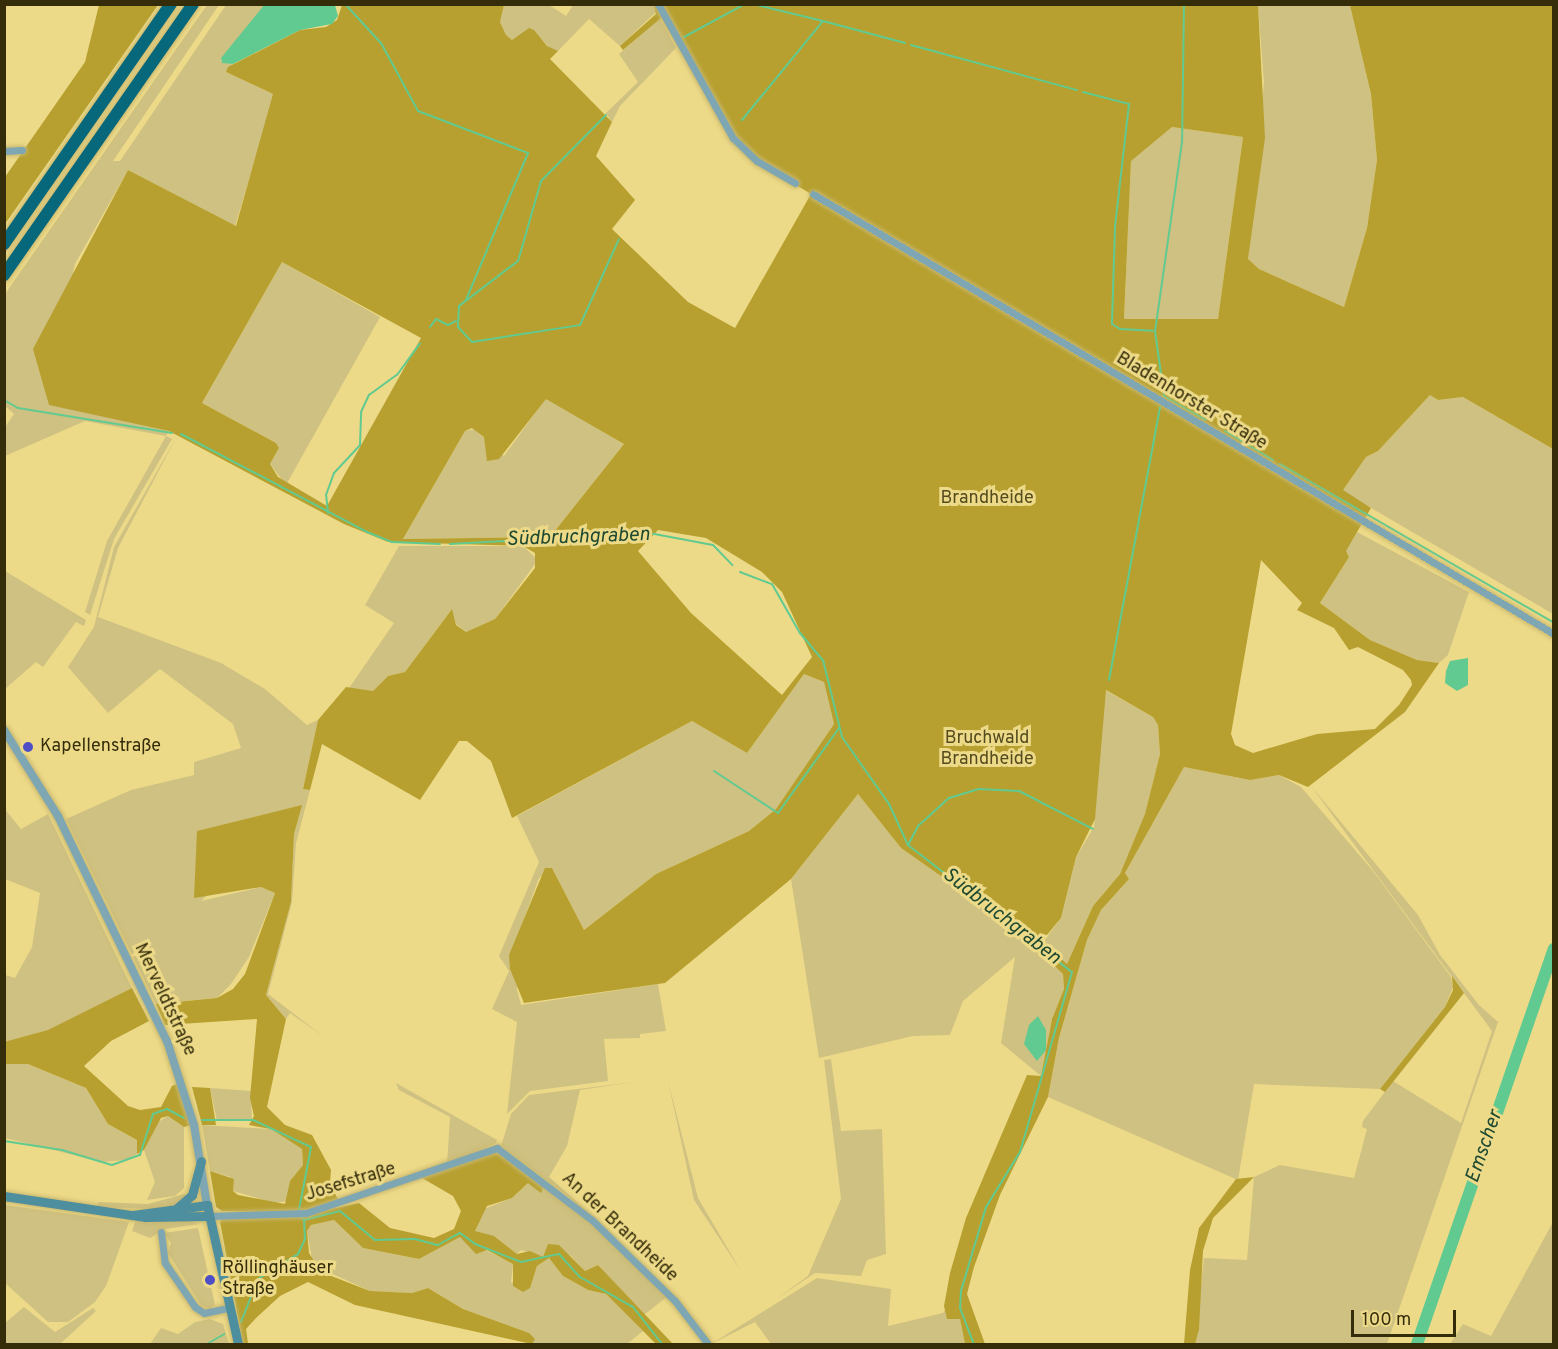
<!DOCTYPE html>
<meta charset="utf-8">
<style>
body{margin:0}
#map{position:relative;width:1558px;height:1349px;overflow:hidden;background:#edda88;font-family:Overpass,sans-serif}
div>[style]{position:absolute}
.green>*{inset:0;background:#cfc181}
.forest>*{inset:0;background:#b7a02f}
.water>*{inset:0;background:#61ca90}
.stream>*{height:2px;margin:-1px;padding:0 1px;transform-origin:1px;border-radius:1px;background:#61ca90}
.river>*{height:12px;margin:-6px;padding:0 6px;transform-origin:6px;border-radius:6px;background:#61ca90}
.roads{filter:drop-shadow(0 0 2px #c8b76f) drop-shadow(0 0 2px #c8b76f)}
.minor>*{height:7px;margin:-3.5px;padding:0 3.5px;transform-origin:3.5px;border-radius:3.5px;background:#7ea7b3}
.tertiary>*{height:8px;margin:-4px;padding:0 4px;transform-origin:4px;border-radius:4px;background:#7ea7b3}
.secondary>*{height:9px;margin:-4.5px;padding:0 4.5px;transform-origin:4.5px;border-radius:4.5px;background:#4d8e9f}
.motorway>*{height:12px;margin:-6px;padding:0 6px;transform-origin:6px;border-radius:6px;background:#07687c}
.dots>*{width:16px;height:16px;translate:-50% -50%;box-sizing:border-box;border:3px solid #edda88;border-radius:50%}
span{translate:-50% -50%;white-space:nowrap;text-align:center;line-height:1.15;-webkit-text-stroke:6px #edda88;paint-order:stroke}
.street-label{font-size:18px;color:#352d0a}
.park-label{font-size:18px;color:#544b1e}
.poi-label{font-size:18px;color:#352d0a}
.left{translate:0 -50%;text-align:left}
.water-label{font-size:20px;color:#1e4931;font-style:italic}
.frame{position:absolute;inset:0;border:6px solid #352d0a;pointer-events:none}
.scale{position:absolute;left:1351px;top:1310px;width:105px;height:27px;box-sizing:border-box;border:3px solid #352d0a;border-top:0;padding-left:8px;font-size:18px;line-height:21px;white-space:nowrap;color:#352d0a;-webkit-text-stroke:4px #edda88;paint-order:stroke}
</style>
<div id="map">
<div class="green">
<div style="clip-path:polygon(207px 5px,219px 5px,113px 161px,120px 161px,226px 5px,265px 5px,220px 61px,233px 64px,226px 72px,273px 94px,273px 101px,235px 226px,128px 170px,75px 264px,73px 272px,136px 423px,169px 431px,166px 436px,172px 439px,114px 539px,90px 615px,85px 612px,107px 541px,166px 436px,85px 421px,5px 456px,5px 427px,14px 414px,5px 406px,5px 294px)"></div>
<div style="clip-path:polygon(504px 5px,549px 5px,566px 16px,573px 5px,654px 5px,657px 11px,620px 46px,589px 19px,558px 51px,552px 51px,534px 31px,512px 40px,506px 35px,500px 22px)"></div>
<div style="clip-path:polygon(1258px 5px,1350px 5px,1353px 13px,1371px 94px,1377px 160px,1367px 228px,1344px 307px,1259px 269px,1248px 259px,1264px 83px)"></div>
<div style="clip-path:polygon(660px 18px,676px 48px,620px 106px,612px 122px,606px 113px,638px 82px,619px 54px)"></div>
<div style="clip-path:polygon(1172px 127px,1243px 137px,1218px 319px,1124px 319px,1131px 160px)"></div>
<div style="clip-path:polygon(282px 262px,380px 317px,286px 485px,270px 464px,279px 448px,276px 443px,202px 403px)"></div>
<div style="clip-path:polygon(1430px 395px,1438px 400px,1463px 397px,1553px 449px,1553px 614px,1342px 491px,1366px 457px,1378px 451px)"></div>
<div style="clip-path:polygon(546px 398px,624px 444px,550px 537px,403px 539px,465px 431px,475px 429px,504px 456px)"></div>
<div style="clip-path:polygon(177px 436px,118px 548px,98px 617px,221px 663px,265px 689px,307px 725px,318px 720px,303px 789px,310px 790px,296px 843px,292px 902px,268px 994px,323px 1036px,290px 1013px,286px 1019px,266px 995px,291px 902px,294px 834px,301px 806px,201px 901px,261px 887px,275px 893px,249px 957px,231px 984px,217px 998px,156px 1004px,66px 819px,131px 790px,194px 775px,194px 762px,241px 748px,233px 724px,160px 669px,108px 713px,68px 667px,94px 627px,114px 547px)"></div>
<div style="clip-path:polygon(1357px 532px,1469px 592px,1448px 655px,1439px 663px,1417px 660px,1370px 640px,1320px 603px,1349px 557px,1345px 551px)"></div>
<div style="clip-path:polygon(399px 546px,523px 546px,538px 560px,495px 619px,466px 632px,456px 624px,451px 610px,405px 672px,388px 676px,373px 691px,349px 688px,394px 623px,365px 605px)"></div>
<div style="clip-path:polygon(5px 571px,86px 620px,84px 626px,76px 622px,43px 667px,36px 662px,5px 689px)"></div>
<div style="clip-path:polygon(804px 674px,824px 682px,834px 724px,776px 809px,749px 831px,656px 874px,584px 930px,552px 868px,539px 878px,524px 919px,517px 990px,521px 1005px,658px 984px,666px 1031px,640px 1034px,640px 1038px,604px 1039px,608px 1081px,530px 1091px,507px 1114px,517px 1022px,492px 1009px,509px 971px,499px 956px,539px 862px,517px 816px,692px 721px,747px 753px)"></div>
<div style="clip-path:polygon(1105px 690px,1153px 717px,1158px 725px,1160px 754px,1145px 815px,1120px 874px,1093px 906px,1067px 964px,1043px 942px,1061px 918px,1076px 857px,1094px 827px)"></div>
<div style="clip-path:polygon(1184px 767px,1250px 780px,1279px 775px,1301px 787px,1373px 871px,1451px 977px,1453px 987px,1445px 1007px,1380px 1089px,1254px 1084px,1238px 1180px,1048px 1097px,1059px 1038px,1087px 940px,1101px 910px,1129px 879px,1125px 873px)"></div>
<div style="clip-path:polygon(1311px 786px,1418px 915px,1440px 955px,1479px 1005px,1498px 1022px,1387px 1344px,1195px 1344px,1204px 1258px,1247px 1260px,1254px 1177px,1280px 1165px,1354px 1178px,1367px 1129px,1362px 1127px,1363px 1121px,1393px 1081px,1461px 1123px,1492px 1031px)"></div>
<div style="clip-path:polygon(858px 794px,901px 848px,1039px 945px,1037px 949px,1063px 974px,1064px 989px,1052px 1019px,1041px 1076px,1001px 1043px,1015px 957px,963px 1001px,950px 1035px,913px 1036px,819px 1058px,791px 879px)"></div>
<div style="clip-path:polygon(4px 808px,21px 829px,48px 814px,132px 988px,49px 1030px,5px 1042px,5px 975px,15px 978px,32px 947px,40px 893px,5px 879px)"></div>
<div style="clip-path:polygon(831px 1059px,841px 1131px,882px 1129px,886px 1254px,867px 1260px,861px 1276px,815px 1273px,775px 1300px,808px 1276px,841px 1199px,824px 1060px)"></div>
<div style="clip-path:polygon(4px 1064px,28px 1064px,86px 1088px,108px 1124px,137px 1140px,137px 1154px,126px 1160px,102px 1162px,5px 1138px)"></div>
<div style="clip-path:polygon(668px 1081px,698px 1198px,741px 1271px,694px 1200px)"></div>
<div style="clip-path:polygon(635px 1082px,580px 1090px,567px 1146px,549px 1177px,593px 1216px,645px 1268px,569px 1197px,501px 1146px,511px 1114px,529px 1095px)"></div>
<div style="clip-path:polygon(396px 1083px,497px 1140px,496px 1143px,447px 1165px,450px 1117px,399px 1090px)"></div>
<div style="clip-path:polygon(210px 1088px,251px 1091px,252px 1120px,217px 1121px)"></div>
<div style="clip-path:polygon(168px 1116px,184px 1127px,184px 1188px,175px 1196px,147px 1200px,155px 1182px,144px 1150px,155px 1124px)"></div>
<div style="clip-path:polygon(202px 1125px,271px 1129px,302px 1149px,303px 1165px,290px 1181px,287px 1201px,275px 1203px,233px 1191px,230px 1177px,210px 1171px)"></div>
<div style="clip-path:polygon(528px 1183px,545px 1183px,569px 1202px,668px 1296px,644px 1315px,598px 1265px,585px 1271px,570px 1255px,543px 1257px,521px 1250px,517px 1254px,494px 1236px,481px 1237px,475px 1231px,484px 1209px,512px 1198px)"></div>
<div style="clip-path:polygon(184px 1194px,188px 1197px,178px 1205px,151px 1209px,98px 1207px,98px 1202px,148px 1204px)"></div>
<div style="clip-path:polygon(5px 1205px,129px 1222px,106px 1286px,95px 1302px,68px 1322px,48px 1322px,5px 1283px)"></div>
<div style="clip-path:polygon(136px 1220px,189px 1221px,199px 1224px,165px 1229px,150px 1238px,132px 1231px)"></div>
<div style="clip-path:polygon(334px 1220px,363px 1248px,419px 1259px,460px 1237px,513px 1264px,511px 1282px,530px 1287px,537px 1266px,549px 1258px,563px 1276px,588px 1290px,606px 1294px,643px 1331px,627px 1344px,532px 1344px,529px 1333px,463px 1309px,428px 1288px,412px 1293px,370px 1291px,313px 1265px,307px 1231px,311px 1225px)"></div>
<div style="clip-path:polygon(1553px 1222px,1553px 1344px,1450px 1344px,1463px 1324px,1491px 1336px)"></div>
<div style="clip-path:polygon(198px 1228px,215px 1305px,209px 1309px,201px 1305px,168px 1253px,171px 1243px,164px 1233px)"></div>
<div style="clip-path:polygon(817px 1278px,891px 1289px,888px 1326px,943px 1313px,947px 1307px,950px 1318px,960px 1319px,965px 1344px,771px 1344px,755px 1322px,711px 1344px)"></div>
<div style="clip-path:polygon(24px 1307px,55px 1332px,93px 1308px,96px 1311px,60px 1344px,5px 1344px,5px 1323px)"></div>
<div style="clip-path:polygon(210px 1319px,223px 1324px,229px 1344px,150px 1344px,161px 1328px,178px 1334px,195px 1322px)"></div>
</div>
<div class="forest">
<div style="clip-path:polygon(99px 5px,158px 5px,5px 224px,5px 177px,85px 62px)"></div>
<div style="clip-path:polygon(evenodd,342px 5px,504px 5px,500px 22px,506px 35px,512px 40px,529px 28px,534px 30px,547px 46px,558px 51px,550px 59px,612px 122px,596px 156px,635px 200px,612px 229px,688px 302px,735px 328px,811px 194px,756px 161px,736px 143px,661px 18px,623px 50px,620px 46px,656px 14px,654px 5px,1258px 5px,1265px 138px,1248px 259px,1259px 269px,1344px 307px,1367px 228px,1377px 160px,1371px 94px,1350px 5px,1553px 5px,1553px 449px,1463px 397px,1438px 400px,1430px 395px,1378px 451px,1366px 457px,1343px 490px,1371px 508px,1346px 551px,1349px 557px,1320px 603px,1370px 640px,1417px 660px,1439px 663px,1405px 712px,1308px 787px,1279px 775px,1250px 780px,1184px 767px,1125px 873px,1129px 879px,1101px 910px,1087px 940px,1059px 1038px,1048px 1097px,1000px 1195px,974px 1267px,967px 1294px,985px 1344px,965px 1344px,960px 1319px,947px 1319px,944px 1306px,950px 1273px,966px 1218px,1027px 1075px,1041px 1076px,1052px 1019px,1064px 989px,1063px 974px,1037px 949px,1039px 945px,901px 848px,858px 794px,791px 879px,665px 983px,524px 1003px,510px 969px,509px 955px,545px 868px,552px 868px,584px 930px,656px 874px,749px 831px,776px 809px,834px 724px,824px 682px,804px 674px,747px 753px,692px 721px,512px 818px,491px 761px,467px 741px,459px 741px,420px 800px,322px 744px,310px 790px,303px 789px,318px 720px,346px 687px,373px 691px,388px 676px,405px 672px,452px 609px,456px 625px,466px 632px,495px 619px,535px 568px,535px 553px,523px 546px,388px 542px,344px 524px,169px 431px,49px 405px,33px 349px,128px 170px,236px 226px,273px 94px,226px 72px,228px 67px,300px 30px,326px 27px,337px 20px,342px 5px,1172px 127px,1243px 137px,1218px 319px,1124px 319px,1131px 161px,1172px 127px,342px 5px,282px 262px,421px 338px,327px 506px,278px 477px,270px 464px,279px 448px,276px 443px,202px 403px,282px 262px,342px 5px,546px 399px,624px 444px,550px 537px,403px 539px,465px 431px,472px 428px,484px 437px,487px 461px,499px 459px,546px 399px,342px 5px,658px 530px,706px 538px,762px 572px,782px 592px,812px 657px,782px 695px,691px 613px,638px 551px,658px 530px,342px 5px,1261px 560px,1302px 603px,1297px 610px,1334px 628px,1349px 650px,1358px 647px,1403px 670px,1411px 680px,1412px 685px,1399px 705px,1375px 729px,1317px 734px,1253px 753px,1235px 745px,1231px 734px,1261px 560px,342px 5px,1106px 690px,1153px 717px,1158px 725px,1160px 754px,1145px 814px,1120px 874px,1093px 906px,1067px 964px,1042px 941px,1061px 918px,1076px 857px,1095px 819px,1106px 690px)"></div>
<div style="clip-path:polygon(302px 805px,294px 834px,291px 902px,266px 995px,286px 1019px,267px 1107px,285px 1125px,312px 1135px,331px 1170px,330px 1184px,340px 1203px,289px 1213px,222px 1211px,216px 1207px,210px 1171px,234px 1179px,233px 1191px,238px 1195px,285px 1204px,290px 1181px,303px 1165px,302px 1149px,271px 1129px,249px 1125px,254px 1116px,250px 1098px,257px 1019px,165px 1025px,156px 1004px,217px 998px,233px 989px,245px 974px,275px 893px,261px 887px,194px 898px,197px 831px)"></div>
<div style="clip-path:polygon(1452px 976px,1464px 993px,1385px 1092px,1380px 1089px,1445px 1007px,1453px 990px)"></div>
<div style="clip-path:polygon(132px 988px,149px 1021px,111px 1041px,84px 1066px,128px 1106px,140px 1110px,161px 1107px,172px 1086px,179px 1083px,191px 1125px,184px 1127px,168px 1116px,161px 1118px,144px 1150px,137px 1154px,137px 1140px,108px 1124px,86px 1088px,28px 1064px,5px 1064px,4px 1042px,48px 1030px)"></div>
<div style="clip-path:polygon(192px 1087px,210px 1088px,216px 1125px,202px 1125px)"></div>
<div style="clip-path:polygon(494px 1152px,509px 1156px,545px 1183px,541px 1193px,528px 1183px,512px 1198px,487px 1206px,475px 1231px,494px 1236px,517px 1254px,530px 1251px,543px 1257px,548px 1244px,559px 1245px,585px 1271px,598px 1265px,673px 1344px,656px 1344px,606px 1294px,588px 1290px,563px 1276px,549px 1258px,537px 1266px,530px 1288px,523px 1292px,513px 1286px,513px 1264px,487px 1250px,476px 1254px,460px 1237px,419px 1259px,363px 1248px,334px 1220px,311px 1225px,307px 1231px,309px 1253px,321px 1272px,370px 1291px,412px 1293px,428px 1288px,463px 1309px,529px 1333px,535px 1339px,532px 1344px,355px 1305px,308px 1282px,280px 1296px,256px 1318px,246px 1329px,248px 1344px,243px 1344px,220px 1222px,224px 1217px,293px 1217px,359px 1203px,390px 1228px,434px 1238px,454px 1229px,461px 1211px,453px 1196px,422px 1178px)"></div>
<div style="clip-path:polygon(1254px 1177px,1213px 1218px,1203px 1251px,1199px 1329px,1195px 1344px,1184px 1344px,1190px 1270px,1199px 1228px,1236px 1179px)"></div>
</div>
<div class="water">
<div style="clip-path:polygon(265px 4px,335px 5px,338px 16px,332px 24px,300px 30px,233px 64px,222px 63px,221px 58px)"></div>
<div style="clip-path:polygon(1468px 658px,1468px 685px,1457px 691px,1445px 683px,1446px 671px,1450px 661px)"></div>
<div style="clip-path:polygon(1038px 1016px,1046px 1030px,1046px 1050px,1037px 1061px,1024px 1044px,1029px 1025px)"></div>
</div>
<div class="stream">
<div style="left:345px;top:4px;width:53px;rotate:47.3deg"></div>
<div style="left:381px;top:43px;width:77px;rotate:61.4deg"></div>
<div style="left:418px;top:111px;width:118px;rotate:20.9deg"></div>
<div style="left:528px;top:153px;width:160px;rotate:112.9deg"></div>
<div style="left:753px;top:4px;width:72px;rotate:13.7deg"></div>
<div style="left:1184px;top:4px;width:138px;rotate:90.8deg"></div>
<div style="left:1182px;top:142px;width:191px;rotate:98.1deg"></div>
<div style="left:1155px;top:331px;width:66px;rotate:82.1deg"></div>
<div style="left:1164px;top:396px;width:48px;rotate:29.7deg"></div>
<div style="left:684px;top:37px;width:69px;rotate:-28.4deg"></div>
<div style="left:911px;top:45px;width:172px;rotate:15.2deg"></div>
<div style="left:1083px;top:92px;width:48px;rotate:14.6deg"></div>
<div style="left:1129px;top:104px;width:124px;rotate:96.5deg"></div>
<div style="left:1115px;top:227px;width:97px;rotate:91.8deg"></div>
<div style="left:1112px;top:324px;width:9px;rotate:32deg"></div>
<div style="left:1120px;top:329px;width:33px;rotate:3deg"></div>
<div style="left:606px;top:115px;width:93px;rotate:134.6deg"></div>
<div style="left:541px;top:181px;width:83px;rotate:106deg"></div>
<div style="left:518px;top:261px;width:74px;rotate:142.7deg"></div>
<div style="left:459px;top:306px;width:21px;rotate:93deg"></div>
<div style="left:458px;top:327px;width:21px;rotate:47deg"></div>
<div style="left:472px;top:342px;width:109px;rotate:-8.9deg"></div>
<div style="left:580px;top:325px;width:94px;rotate:-65.6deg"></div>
<div style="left:742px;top:120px;width:128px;rotate:-50.7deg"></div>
<div style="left:823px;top:21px;width:85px;rotate:15deg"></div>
<div style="left:430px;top:327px;width:10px;rotate:-53deg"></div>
<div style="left:436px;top:319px;width:13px;rotate:27deg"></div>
<div style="left:448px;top:325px;width:9px;rotate:-27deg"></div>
<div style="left:4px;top:400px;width:16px;rotate:30deg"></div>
<div style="left:18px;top:408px;width:156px;rotate:9.2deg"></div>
<div style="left:1225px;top:431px;width:56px;rotate:31.1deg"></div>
<div style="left:181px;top:434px;width:210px;rotate:27.8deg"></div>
<div style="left:367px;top:532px;width:27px;rotate:22deg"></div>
<div style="left:392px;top:542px;width:48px;rotate:2.4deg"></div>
<div style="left:1280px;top:464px;width:317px;rotate:30.1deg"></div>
<div style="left:328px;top:513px;width:18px;rotate:-96deg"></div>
<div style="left:326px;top:495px;width:23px;rotate:-70deg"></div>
<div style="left:334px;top:473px;width:38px;rotate:-47deg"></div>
<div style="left:360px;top:445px;width:33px;rotate:-88deg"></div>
<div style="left:361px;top:412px;width:19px;rotate:-65deg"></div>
<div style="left:369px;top:395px;width:34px;rotate:-36deg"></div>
<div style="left:397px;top:375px;width:39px;rotate:-54deg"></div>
<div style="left:450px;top:544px;width:199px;rotate:-3.2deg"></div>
<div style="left:649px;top:533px;width:65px;rotate:10.6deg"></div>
<div style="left:713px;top:545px;width:28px;rotate:46deg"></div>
<div style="left:740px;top:572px;width:34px;rotate:21deg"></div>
<div style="left:772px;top:584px;width:56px;rotate:60.3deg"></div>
<div style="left:800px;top:633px;width:35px;rotate:50deg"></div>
<div style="left:823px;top:660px;width:79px;rotate:76.1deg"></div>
<div style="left:842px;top:737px;width:82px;rotate:55deg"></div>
<div style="left:889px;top:804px;width:45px;rotate:65.1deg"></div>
<div style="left:908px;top:845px;width:207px;rotate:37.8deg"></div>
<div style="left:1072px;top:972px;width:187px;rotate:106.1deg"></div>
<div style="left:1020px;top:1152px;width:65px;rotate:121.7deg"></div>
<div style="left:986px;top:1207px;width:88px;rotate:106.6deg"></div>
<div style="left:961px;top:1291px;width:17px;rotate:93deg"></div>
<div style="left:960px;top:1308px;width:39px;rotate:69deg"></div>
<div style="left:1109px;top:680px;width:278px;rotate:-79.4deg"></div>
<div style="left:714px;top:771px;width:77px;rotate:33.3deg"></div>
<div style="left:778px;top:813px;width:105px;rotate:-54.3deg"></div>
<div style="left:908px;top:845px;width:21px;rotate:-62deg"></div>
<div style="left:918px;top:826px;width:42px;rotate:-42.1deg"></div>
<div style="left:949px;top:798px;width:31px;rotate:-17deg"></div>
<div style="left:979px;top:789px;width:40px;rotate:2.9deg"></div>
<div style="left:1019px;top:791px;width:83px;rotate:27.2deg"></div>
<div style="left:202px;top:1120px;width:51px"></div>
<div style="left:253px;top:1120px;width:64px;rotate:25deg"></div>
<div style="left:311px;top:1147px;width:64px;rotate:100.8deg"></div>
<div style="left:4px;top:1141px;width:59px;rotate:8.8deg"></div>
<div style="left:62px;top:1150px;width:52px;rotate:16.7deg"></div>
<div style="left:112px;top:1165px;width:30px;rotate:-20deg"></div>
<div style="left:140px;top:1155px;width:43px;rotate:-72.4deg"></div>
<div style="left:153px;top:1114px;width:15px;rotate:-20deg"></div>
<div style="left:167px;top:1109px;width:19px;rotate:28deg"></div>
<div style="left:301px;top:1217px;width:4px;rotate:45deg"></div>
<div style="left:304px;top:1220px;width:37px;rotate:-14deg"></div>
<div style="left:340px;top:1211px;width:45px;rotate:39.6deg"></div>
<div style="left:375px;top:1240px;width:40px;rotate:-1.4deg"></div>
<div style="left:415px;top:1239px;width:24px;rotate:15deg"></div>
<div style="left:438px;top:1245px;width:25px;rotate:-29deg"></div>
<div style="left:460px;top:1233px;width:19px;rotate:36deg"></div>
<div style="left:475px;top:1244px;width:49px;rotate:21.4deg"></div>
<div style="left:521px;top:1262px;width:39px;rotate:-12deg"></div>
<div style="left:559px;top:1254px;width:31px;rotate:48deg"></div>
<div style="left:580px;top:1277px;width:61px;rotate:29.5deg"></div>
<div style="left:633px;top:1307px;width:47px;rotate:51.9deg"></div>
<div style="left:241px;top:1322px;width:46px;rotate:-68.4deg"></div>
<div style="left:258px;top:1279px;width:47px;rotate:-32deg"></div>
<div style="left:298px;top:1254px;width:17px;rotate:-65deg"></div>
<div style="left:305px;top:1239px;width:18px;rotate:-93deg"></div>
<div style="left:207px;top:1344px;width:20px;rotate:-30deg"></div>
</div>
<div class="river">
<div style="left:1417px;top:1344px;width:418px;rotate:-70.9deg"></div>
</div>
<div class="roads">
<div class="minor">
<div style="left:658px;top:4px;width:154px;rotate:60.8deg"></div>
<div style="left:733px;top:138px;width:33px;rotate:44deg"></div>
<div style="left:757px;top:161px;width:44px;rotate:30.1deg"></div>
<div style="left:4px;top:151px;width:18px;rotate:-3deg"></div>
<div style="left:813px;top:194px;width:862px;rotate:30.7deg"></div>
<div style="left:209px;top:1216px;width:97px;rotate:-1.8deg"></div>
<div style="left:306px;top:1213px;width:202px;rotate:-18.8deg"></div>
<div style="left:497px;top:1148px;width:119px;rotate:37.2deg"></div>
<div style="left:592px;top:1220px;width:116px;rotate:44.3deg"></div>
<div style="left:675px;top:1301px;width:54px;rotate:52.5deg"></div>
<div style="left:161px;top:1232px;width:31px;rotate:83deg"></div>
<div style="left:165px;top:1263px;width:53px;rotate:55.7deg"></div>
<div style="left:195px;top:1307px;width:11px;rotate:34deg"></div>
<div style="left:204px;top:1313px;width:25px;rotate:-12deg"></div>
</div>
<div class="tertiary">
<div style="left:4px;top:730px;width:102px;rotate:57.9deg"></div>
<div style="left:58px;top:816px;width:250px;rotate:64.2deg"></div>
<div style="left:167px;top:1041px;width:88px;rotate:72.2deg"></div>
<div style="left:194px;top:1125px;width:81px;rotate:80.8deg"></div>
</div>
<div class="secondary">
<div style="left:4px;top:1196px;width:143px;rotate:8.5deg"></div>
<div style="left:145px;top:1217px;width:64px;rotate:-0.9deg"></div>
<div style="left:177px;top:1208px;width:20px;rotate:-41deg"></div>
<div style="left:192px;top:1195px;width:35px;rotate:-75deg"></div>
<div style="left:133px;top:1215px;width:75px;rotate:-7.7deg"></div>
<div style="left:207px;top:1205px;width:142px;rotate:77.4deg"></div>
</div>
<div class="motorway">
<div style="left:4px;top:244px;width:292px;rotate:-55.2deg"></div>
<div style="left:4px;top:275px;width:330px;rotate:-55.1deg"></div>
</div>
</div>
<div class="dots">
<div style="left:28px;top:747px;background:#4e4fc5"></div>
<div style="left:210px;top:1280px;background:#4e4fc5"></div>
</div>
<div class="street-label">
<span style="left:1191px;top:402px;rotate:31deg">Bladenhorster Straße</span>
<span style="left:164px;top:1000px;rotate:65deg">Merveldtstraße</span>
<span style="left:351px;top:1183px;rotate:-17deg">Josefstraße</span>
<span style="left:619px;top:1228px;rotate:43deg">An der Brandheide</span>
</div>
<div class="park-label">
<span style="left:987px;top:499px">Brandheide</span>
<span style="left:987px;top:750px">Bruchwald<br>Brandheide</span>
</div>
<div class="poi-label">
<span class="left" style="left:40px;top:747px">Kapellenstraße</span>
<span class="left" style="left:222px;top:1280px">Röllinghäuser<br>Straße</span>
</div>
<div class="water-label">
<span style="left:578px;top:538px;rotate:-2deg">Südbruchgraben</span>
<span style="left:1001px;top:917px;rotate:38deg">Südbruchgraben</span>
<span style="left:1485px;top:1147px;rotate:-71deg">Emscher</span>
</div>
<div class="frame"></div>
<div class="scale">100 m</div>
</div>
